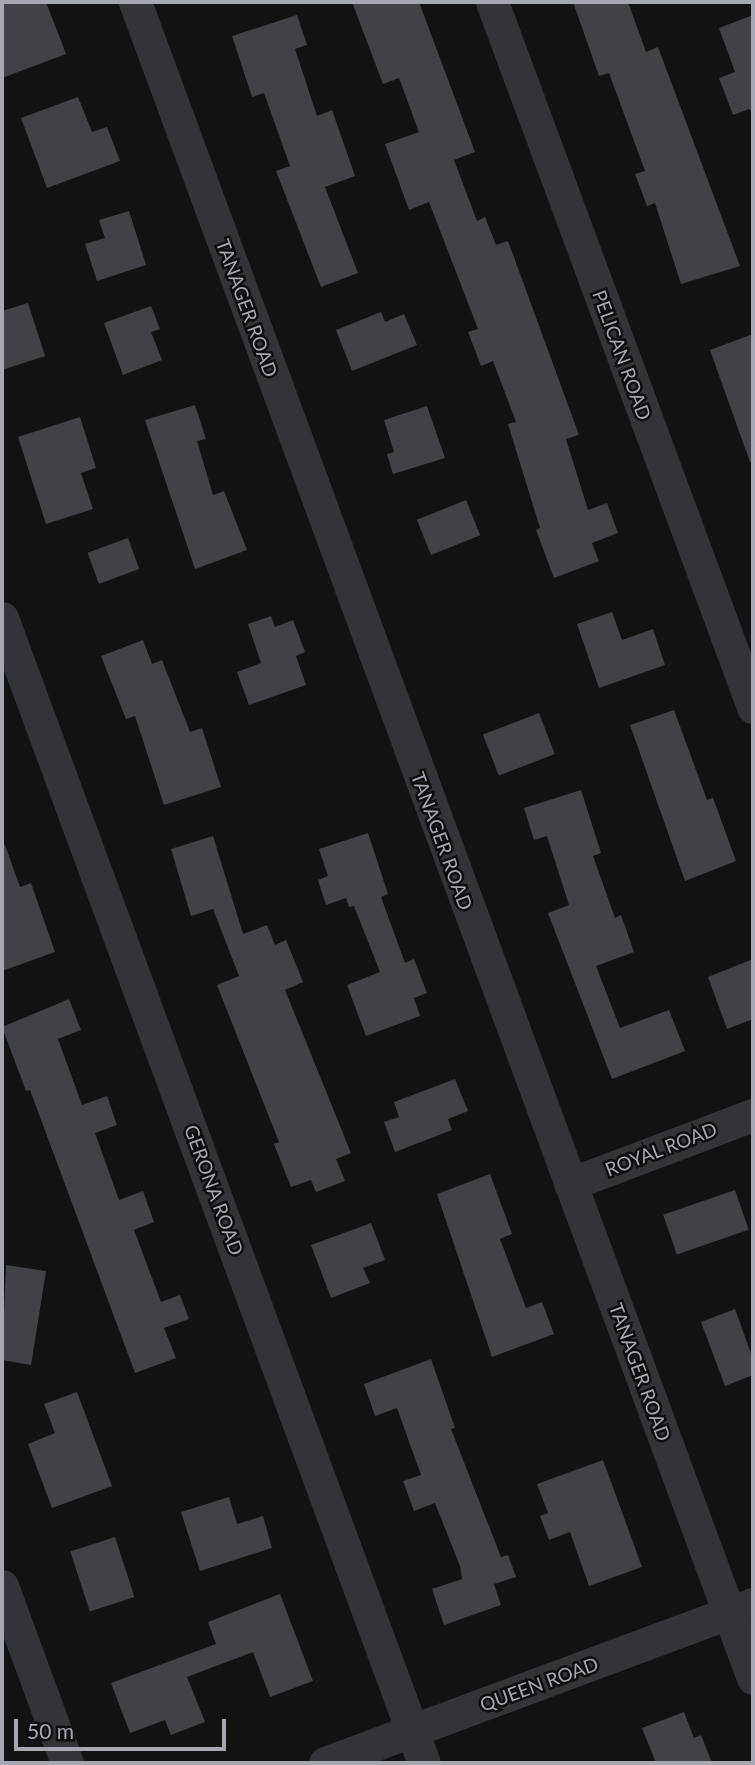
<!DOCTYPE html>
<style>
body{margin:0}
#map{position:relative;width:755px;height:1765px;overflow:hidden;background:#121213;font-family:Lato,sans-serif}
div>[style]{position:absolute}
.building>*{inset:0;background:#414246;transform-origin:0 0}
.street>*{height:33px;margin:-16.5px;padding:0 16.5px;transform-origin:16.5px;border-radius:16.5px;background:#333438}
span{translate:-50% -50%;white-space:nowrap;text-align:center;line-height:1.15;-webkit-text-stroke:5px #0d0d0e;paint-order:stroke}
.street-label{font-size:19px;color:#a5a8b3}
.frame{position:absolute;inset:0;border:4px solid #a5a8b3;pointer-events:none}
.scale{position:absolute;left:14px;top:1719px;width:212px;height:32px;box-sizing:border-box;border:4px solid #a5a8b3;border-top:0;padding-left:9px;font-size:21px;line-height:24px;white-space:nowrap;color:#a5a8b3;-webkit-text-stroke:5px #0d0d0e;paint-order:stroke}
</style>
<div id="map">
<div class="building">
<div style="clip-path:polygon(2px 2px,46px 2px,66px 54px,2px 78px)"></div>
<div style="clip-path:polygon(352px 2px,419px 2px,475px 152px,454px 160px,477px 221px,485px 217px,496px 245px,508px 241px,579px 435px,566px 439px,588px 510px,607px 503px,618px 533px,592px 543px,599px 561px,554px 578px,536px 530px,540px 528px,508px 424px,516px 422px,493px 361px,481px 366px,468px 332px,478px 329px,429px 202px,409px 210px,385px 144px,419px 132px,399px 78px,383px 84px)"></div>
<div style="clip-path:polygon(573px 2px,628px 2px,646px 52px,658px 47px,740px 266px,681px 284px,655px 203px,647px 206px,635px 174px,645px 171px,609px 73px,599px 76px)"></div>
<div style="clip-path:polygon(297px 15px,307px 45px,295px 49px,317px 116px,332px 110px,355px 176px,325px 187px,358px 273px,321px 287px,276px 171px,290px 166px,264px 93px,252px 97px,232px 36px)"></div>
<div style="clip-path:polygon(753px 15px,753px 113px,749px 109px,733px 115px,719px 78px,735px 72px,719px 28px)"></div>
<div style="clip-path:polygon(78px 97px,92px 132px,107px 127px,120px 161px,47px 188px,21px 118px)"></div>
<div style="clip-path:polygon(129px 211px,146px 265px,97px 281px,85px 244px,105px 238px,99px 220px)"></div>
<div style="clip-path:polygon(28px 303px,45px 356px,2px 370px,2px 311px)"></div>
<div style="clip-path:polygon(151px 306px,160px 329px,151px 332px,162px 360px,123px 375px,104px 323px)"></div>
<div style="clip-path:polygon(381px 312px,385px 322px,404px 314px,417px 345px,352px 371px,336px 330px)"></div>
<div style="clip-path:polygon(753px 334px,753px 462px,750px 462px,710px 350px)"></div>
<div style="clip-path:polygon(195px 405px,206px 439px,197px 441px,213px 495px,224px 491px,247px 550px,195px 569px,145px 420px)"></div>
<div style="clip-path:polygon(427px 406px,445px 458px,393px 474px,387px 454px,394px 452px,384px 420px)"></div>
<div style="clip-path:polygon(80px 417px,96px 468px,81px 473px,93px 509px,46px 524px,18px 437px)"></div>
<div style="left:466px;top:500px;width:38px;height:53px;rotate:68deg"></div>
<div style="left:128px;top:538px;width:33px;height:43px;rotate:70deg"></div>
<div style="clip-path:polygon(612px 612px,622px 640px,653px 629px,665px 665px,599px 688px,577px 624px)"></div>
<div style="clip-path:polygon(271px 616px,275px 627px,293px 620px,305px 652px,296px 656px,306px 685px,249px 705px,237px 672px,261px 663px,248px 624px)"></div>
<div style="clip-path:polygon(143px 640px,152px 664px,162px 660px,190px 732px,202px 728px,221px 787px,164px 805px,135px 716px,126px 719px,101px 656px)"></div>
<div style="clip-path:polygon(674px 710px,707px 800px,713px 798px,736px 861px,685px 881px,630px 725px)"></div>
<div style="left:539px;top:713px;width:44px;height:60px;rotate:69deg"></div>
<div style="clip-path:polygon(581px 790px,601px 853px,593px 856px,615px 918px,621px 915px,634px 952px,596px 966px,620px 1028px,669px 1010px,685px 1051px,612px 1079px,548px 913px,569px 905px,547px 836px,534px 840px,524px 808px)"></div>
<div style="clip-path:polygon(368px 833px,388px 894px,381px 897px,405px 963px,414px 959px,427px 993px,414px 998px,420px 1016px,366px 1036px,347px 985px,380px 972px,354px 906px,349px 907px,346px 898px,326px 905px,318px 880px,328px 876px,319px 849px)"></div>
<div style="clip-path:polygon(213px 836px,243px 934px,267px 925px,275px 945px,286px 940px,303px 982px,285px 990px,351px 1153px,336px 1159px,345px 1181px,316px 1192px,311px 1180px,291px 1187px,274px 1144px,279px 1142px,217px 985px,239px 976px,213px 909px,191px 916px,171px 849px)"></div>
<div style="clip-path:polygon(5px 845px,20px 887px,31px 883px,55px 952px,2px 971px,2px 846px)"></div>
<div style="clip-path:polygon(753px 959px,753px 1019px,727px 1029px,708px 977px)"></div>
<div style="clip-path:polygon(69px 999px,81px 1030px,58px 1039px,82px 1105px,107px 1096px,117px 1125px,95px 1133px,119px 1200px,143px 1191px,154px 1222px,134px 1230px,161px 1302px,180px 1295px,189px 1319px,164px 1328px,176px 1358px,135px 1373px,30px 1090px,26px 1091px,2px 1027px)"></div>
<div style="clip-path:polygon(455px 1079px,468px 1111px,448px 1119px,452px 1130px,395px 1152px,384px 1122px,399px 1117px,394px 1102px)"></div>
<div style="clip-path:polygon(490px 1174px,512px 1234px,500px 1239px,526px 1308px,542px 1302px,554px 1334px,492px 1357px,437px 1194px)"></div>
<div style="left:735px;top:1190px;width:42px;height:76px;rotate:71deg"></div>
<div style="clip-path:polygon(371px 1223px,385px 1260px,363px 1268px,370px 1283px,331px 1298px,311px 1245px)"></div>
<div style="clip-path:polygon(6px 1265px,46px 1271px,31px 1365px,2px 1360px)"></div>
<div style="clip-path:polygon(735px 1309px,753px 1359px,753px 1375px,725px 1386px,701px 1322px)"></div>
<div style="clip-path:polygon(431px 1359px,455px 1428px,451px 1429px,501px 1557px,508px 1555px,516px 1577px,494px 1584px,501px 1605px,444px 1625px,432px 1589px,462px 1579px,460px 1566px,435px 1503px,414px 1511px,403px 1481px,421px 1475px,397px 1408px,375px 1416px,364px 1384px)"></div>
<div style="clip-path:polygon(77px 1392px,112px 1486px,52px 1508px,28px 1444px,55px 1433px,44px 1404px)"></div>
<div style="clip-path:polygon(603px 1460px,642px 1567px,589px 1586px,570px 1532px,549px 1540px,540px 1516px,548px 1513px,537px 1484px)"></div>
<div style="clip-path:polygon(229px 1497px,237px 1524px,263px 1516px,272px 1548px,200px 1571px,181px 1512px)"></div>
<div style="left:115px;top:1537px;width:63px;height:47px;rotate:72deg"></div>
<div style="clip-path:polygon(280px 1594px,313px 1681px,270px 1697px,253px 1652px,187px 1677px,205px 1722px,171px 1735px,165px 1720px,130px 1733px,111px 1683px,216px 1644px,208px 1622px)"></div>
<div style="clip-path:polygon(684px 1712px,694px 1738px,701px 1735px,712px 1763px,656px 1763px,642px 1728px)"></div>
</div>
<div class="street">
<div style="left:135px;top:2px;width:1786px;rotate:69.76deg"></div>
<div style="left:492px;top:2px;width:752px;rotate:69.68deg"></div>
<div style="left:2px;top:618px;width:1220px;rotate:69.77deg"></div>
<div style="left:570px;top:1184px;width:196px;rotate:-20.7deg"></div>
<div style="left:2px;top:1586px;width:189px;rotate:69.8deg"></div>
<div style="left:325px;top:1763px;width:457px;rotate:-20.4deg"></div>
</div>
<div class="street-label">
<span style="left:247px;top:308px;rotate:70deg">TANAGER ROAD</span>
<span style="left:622px;top:355px;rotate:70deg">PELICAN ROAD</span>
<span style="left:442px;top:841px;rotate:70deg">TANAGER ROAD</span>
<span style="left:661px;top:1149px;rotate:-21deg">ROYAL ROAD</span>
<span style="left:214px;top:1190px;rotate:70deg">GERONA ROAD</span>
<span style="left:640px;top:1372px;rotate:70deg">TANAGER ROAD</span>
<span style="left:539px;top:1684px;rotate:-20deg">QUEEN ROAD</span>
</div>
<div class="frame"></div>
<div class="scale">50 m</div>
</div>
